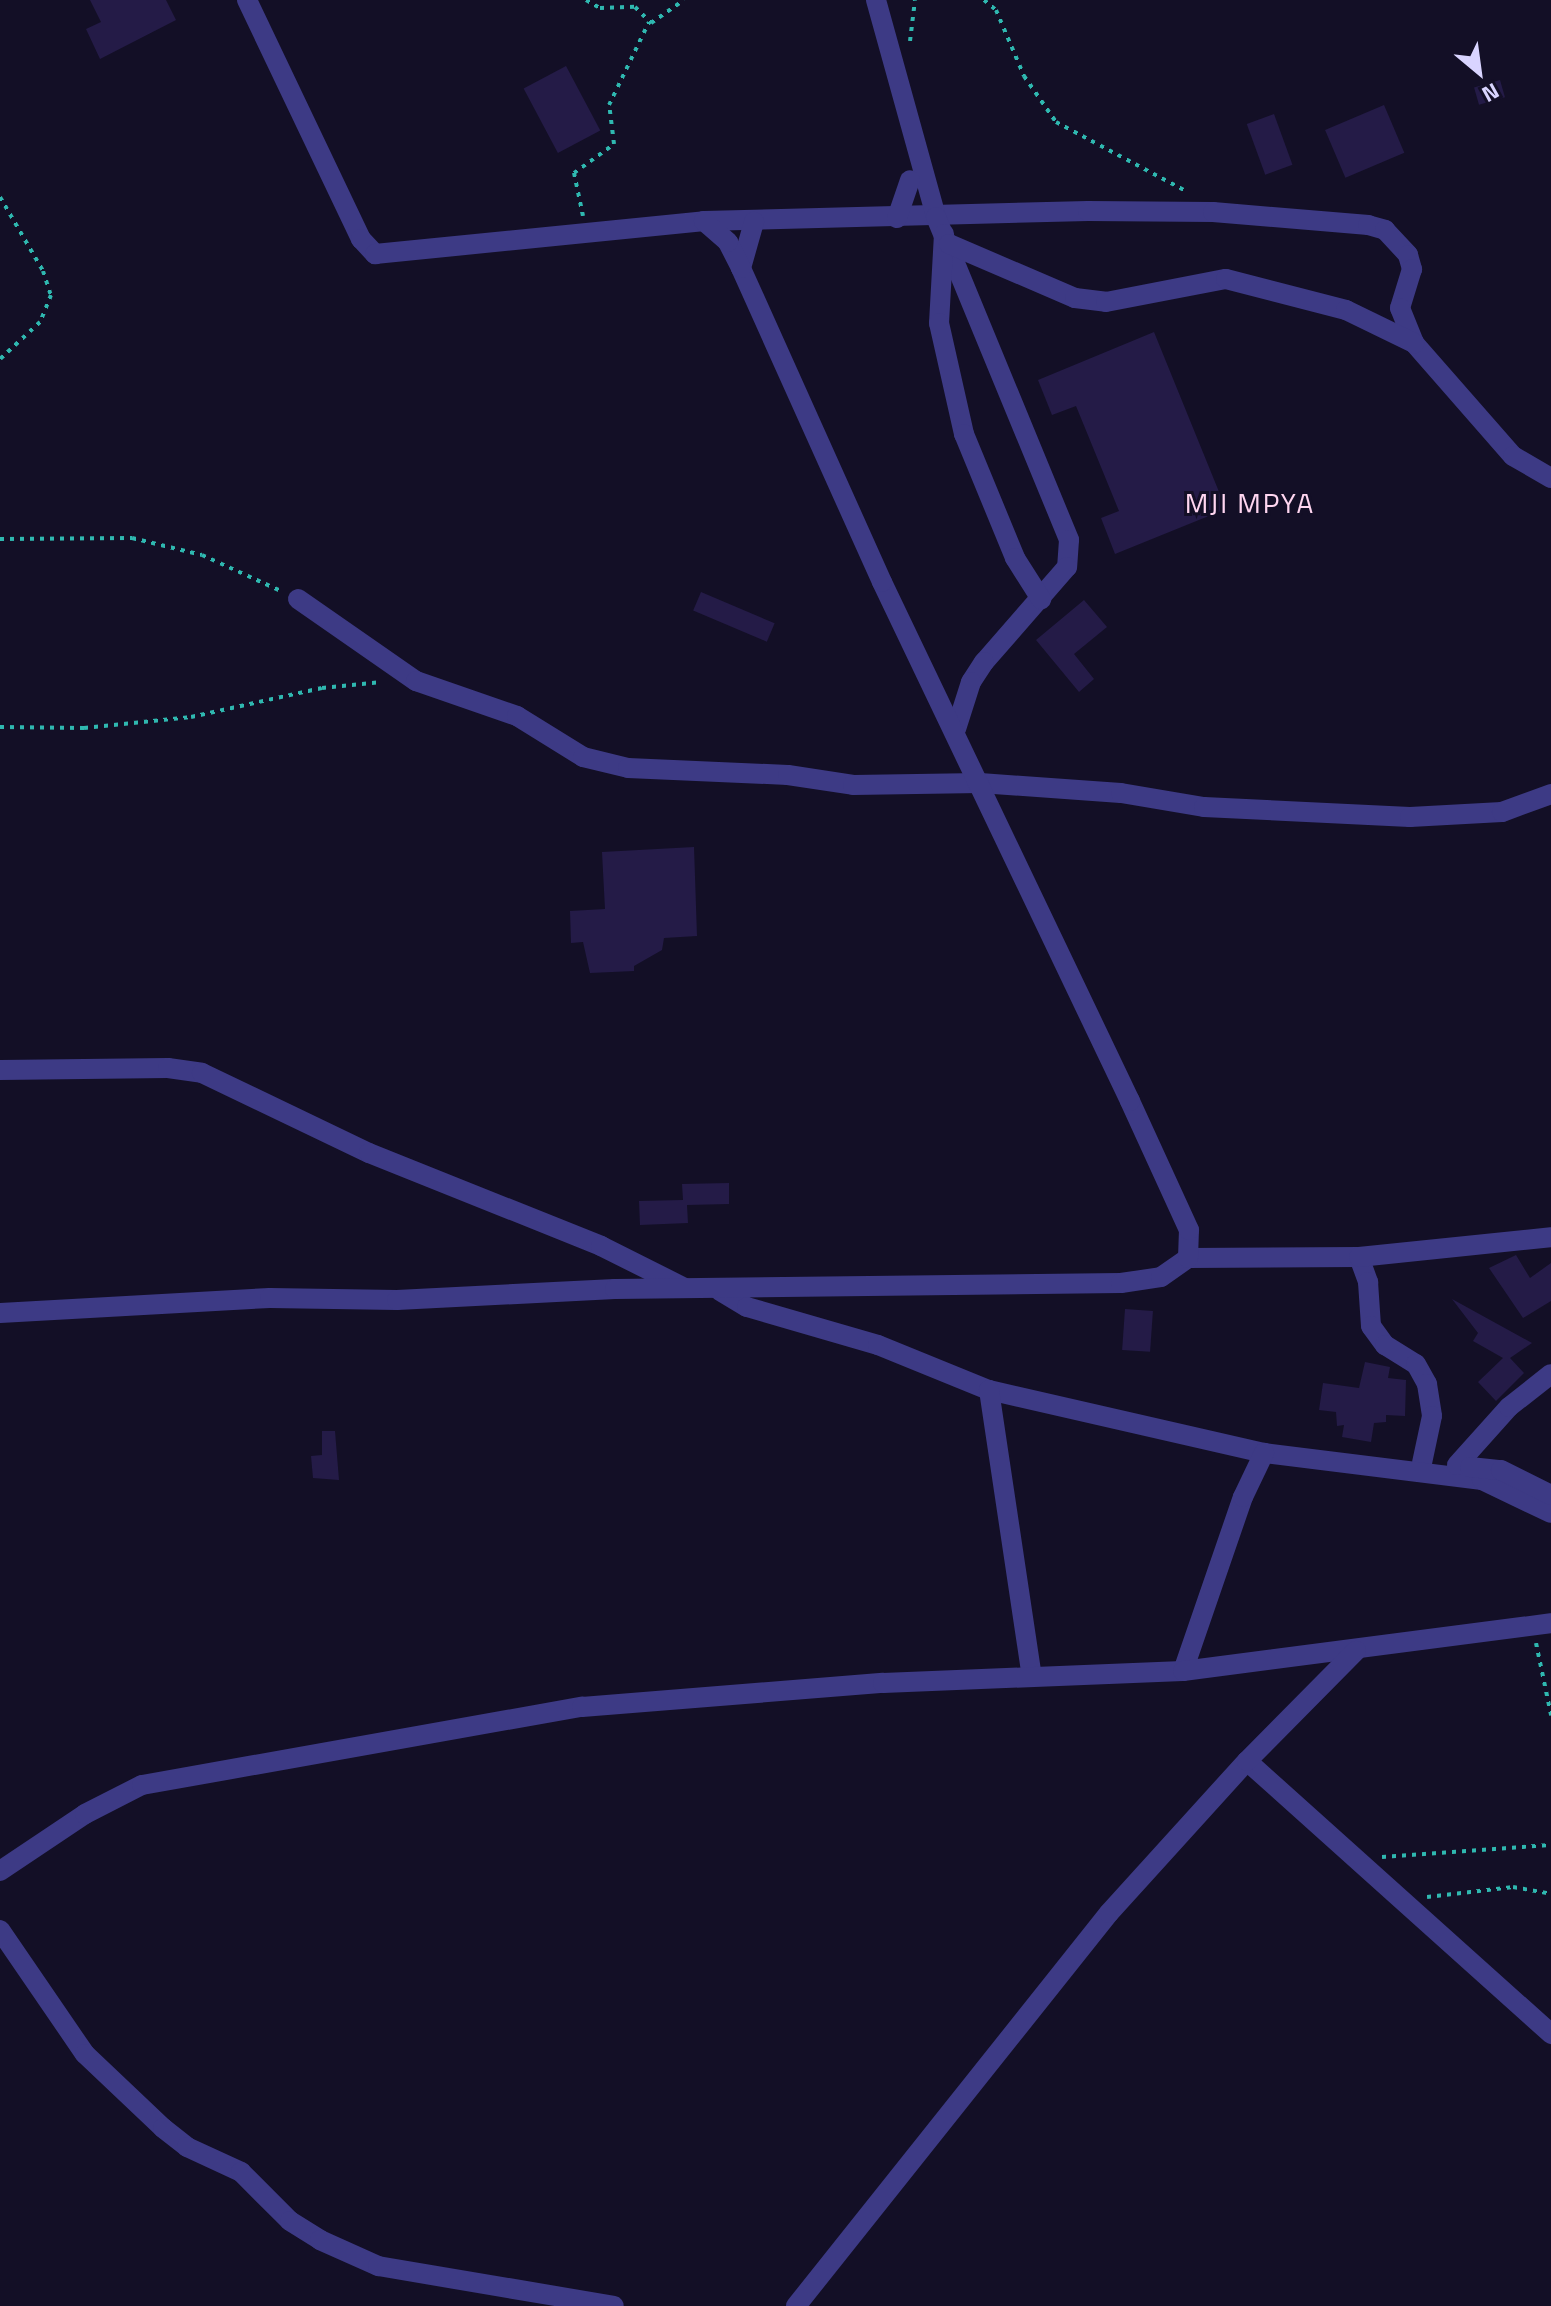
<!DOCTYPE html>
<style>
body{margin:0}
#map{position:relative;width:1551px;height:2306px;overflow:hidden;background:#130f26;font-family:"Titillium Web",sans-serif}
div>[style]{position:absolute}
.building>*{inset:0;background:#241b47;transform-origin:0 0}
.path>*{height:4px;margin-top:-2px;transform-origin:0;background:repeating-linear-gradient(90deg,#2fb8b0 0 4px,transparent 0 10px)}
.minor>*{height:20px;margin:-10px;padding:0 10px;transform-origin:10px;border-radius:10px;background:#3d3a85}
span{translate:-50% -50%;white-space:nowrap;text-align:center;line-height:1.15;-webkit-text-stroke:6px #130f26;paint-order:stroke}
.quarter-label{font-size:28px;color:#ffd6f0;letter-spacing:2px}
.north{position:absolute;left:1439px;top:32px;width:80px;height:80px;-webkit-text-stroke:6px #130f26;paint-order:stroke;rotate:151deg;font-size:22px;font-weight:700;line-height:32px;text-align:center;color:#d9d4ff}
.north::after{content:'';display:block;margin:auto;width:28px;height:36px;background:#d9d4ff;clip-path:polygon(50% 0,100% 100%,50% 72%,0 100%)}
</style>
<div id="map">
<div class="building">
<div style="clip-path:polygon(90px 0,166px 0,176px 20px,100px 59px,86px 29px,101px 22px)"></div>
<div style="left:566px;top:66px;width:73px;height:48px;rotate:62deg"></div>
<div style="left:1500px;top:80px;width:18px;height:27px;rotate:74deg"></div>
<div style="left:1384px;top:105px;width:52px;height:64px;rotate:67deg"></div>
<div style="left:1274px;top:114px;width:54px;height:29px;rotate:70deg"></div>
<div style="clip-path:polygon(1154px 332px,1226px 509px,1115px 554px,1101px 518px,1119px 511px,1076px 406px,1052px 415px,1038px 380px)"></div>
<div style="left:701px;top:592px;width:80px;height:20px;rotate:23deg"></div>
<div style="clip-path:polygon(1084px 600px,1107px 627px,1074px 654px,1094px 679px,1079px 692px,1036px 640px)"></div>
<div style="clip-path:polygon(694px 847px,697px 936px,664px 938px,662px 950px,634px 966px,634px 971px,590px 973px,583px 942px,571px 943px,570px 911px,605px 909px,602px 852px)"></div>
<div style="clip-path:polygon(729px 1183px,729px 1204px,687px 1205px,688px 1223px,640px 1225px,639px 1201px,683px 1200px,682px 1184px)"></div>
<div style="clip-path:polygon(1516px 1255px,1530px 1278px,1551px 1263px,1551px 1301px,1523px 1318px,1489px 1268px)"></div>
<div style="clip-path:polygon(1452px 1299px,1532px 1343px,1510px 1358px,1524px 1373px,1496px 1401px,1478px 1382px,1503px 1358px,1473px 1341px,1478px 1333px)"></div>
<div style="left:1125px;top:1309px;width:28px;height:41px;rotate:4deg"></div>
<div style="clip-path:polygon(1365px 1362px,1390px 1367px,1388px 1378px,1406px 1380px,1405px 1416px,1386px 1415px,1386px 1422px,1374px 1423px,1371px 1442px,1342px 1437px,1344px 1425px,1337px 1426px,1336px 1412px,1319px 1410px,1323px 1383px,1359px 1388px)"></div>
<div style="clip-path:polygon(322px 1431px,335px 1431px,339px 1480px,313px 1478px,311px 1456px,322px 1455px)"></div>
</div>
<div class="path">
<div style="left:586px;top:0;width:16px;rotate:30deg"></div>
<div style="left:600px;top:8px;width:35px;rotate:-2deg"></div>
<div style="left:635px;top:7px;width:23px;rotate:45deg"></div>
<div style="left:651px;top:23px;width:40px;rotate:-34.9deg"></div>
<div style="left:984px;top:0;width:16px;rotate:40deg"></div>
<div style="left:996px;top:10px;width:72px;rotate:67deg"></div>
<div style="left:1024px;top:76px;width:56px;rotate:55.2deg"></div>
<div style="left:1056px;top:122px;width:147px;rotate:28deg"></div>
<div style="left:910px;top:41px;width:41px;rotate:-83deg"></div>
<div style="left:0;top:197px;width:86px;rotate:59.8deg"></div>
<div style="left:43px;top:271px;width:25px;rotate:72deg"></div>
<div style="left:51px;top:295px;width:29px;rotate:112deg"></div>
<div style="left:40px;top:322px;width:54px;rotate:137.2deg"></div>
<div style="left:583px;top:216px;width:44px;rotate:-101.8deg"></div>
<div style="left:574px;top:173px;width:49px;rotate:-35.9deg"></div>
<div style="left:614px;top:144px;width:39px;rotate:-97deg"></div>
<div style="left:609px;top:105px;width:92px;rotate:-64.3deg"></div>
<div style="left:0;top:539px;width:132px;rotate:-0.4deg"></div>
<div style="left:132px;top:538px;width:72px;rotate:13.7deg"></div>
<div style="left:202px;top:555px;width:87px;rotate:24.5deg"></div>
<div style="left:0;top:727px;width:84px;rotate:0.7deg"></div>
<div style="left:84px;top:728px;width:108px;rotate:-5.9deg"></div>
<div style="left:191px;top:717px;width:134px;rotate:-12.5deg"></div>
<div style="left:322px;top:688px;width:60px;rotate:-5.7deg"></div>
<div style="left:1536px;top:1643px;width:74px;rotate:78.2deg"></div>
<div style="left:1382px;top:1857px;width:169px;rotate:-4.1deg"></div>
<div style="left:1427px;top:1897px;width:87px;rotate:-6.6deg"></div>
<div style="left:1513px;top:1887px;width:39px;rotate:10deg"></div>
</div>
<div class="minor">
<div style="left:247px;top:0;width:265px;rotate:64.5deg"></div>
<div style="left:361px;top:239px;width:21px;rotate:47deg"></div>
<div style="left:375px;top:254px;width:331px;rotate:-5.7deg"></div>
<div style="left:704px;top:221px;width:384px;rotate:-1.5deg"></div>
<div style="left:1088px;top:211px;width:125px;rotate:0.5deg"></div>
<div style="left:1213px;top:212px;width:156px;rotate:4.8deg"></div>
<div style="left:1368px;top:225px;width:18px;rotate:16deg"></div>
<div style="left:1385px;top:230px;width:34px;rotate:47deg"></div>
<div style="left:1408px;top:255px;width:15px;rotate:74deg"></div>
<div style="left:1412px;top:269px;width:41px;rotate:107.1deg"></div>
<div style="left:1400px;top:308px;width:38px;rotate:68deg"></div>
<div style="left:1414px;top:343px;width:150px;rotate:48.8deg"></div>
<div style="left:1513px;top:456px;width:44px;rotate:30.1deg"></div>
<div style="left:876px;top:0;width:225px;rotate:74.5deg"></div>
<div style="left:936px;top:217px;width:349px;rotate:67.6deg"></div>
<div style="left:1069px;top:540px;width:27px;rotate:94deg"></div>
<div style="left:1067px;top:567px;width:126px;rotate:131.1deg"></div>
<div style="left:984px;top:662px;width:24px;rotate:123deg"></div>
<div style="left:971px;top:682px;width:49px;rotate:107.7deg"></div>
<div style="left:897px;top:218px;width:40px;rotate:-71.1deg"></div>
<div style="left:944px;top:234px;width:89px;rotate:93.2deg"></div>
<div style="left:939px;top:323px;width:114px;rotate:77.3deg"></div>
<div style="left:964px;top:434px;width:134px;rotate:67.6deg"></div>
<div style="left:1015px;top:558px;width:49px;rotate:57.6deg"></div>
<div style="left:949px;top:244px;width:137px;rotate:23.2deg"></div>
<div style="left:1075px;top:298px;width:31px;rotate:7deg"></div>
<div style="left:1106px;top:302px;width:122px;rotate:-10.9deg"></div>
<div style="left:1226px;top:279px;width:124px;rotate:14.5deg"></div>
<div style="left:1346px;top:310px;width:76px;rotate:25.9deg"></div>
<div style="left:741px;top:268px;width:48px;rotate:-74.2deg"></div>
<div style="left:298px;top:599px;width:144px;rotate:34.8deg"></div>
<div style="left:416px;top:681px;width:107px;rotate:19.1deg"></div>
<div style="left:517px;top:716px;width:78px;rotate:31.8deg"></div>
<div style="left:583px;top:757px;width:46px;rotate:13.7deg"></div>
<div style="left:628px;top:768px;width:160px;rotate:2.5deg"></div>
<div style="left:788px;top:775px;width:66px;rotate:8.7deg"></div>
<div style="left:853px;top:785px;width:127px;rotate:-0.9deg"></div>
<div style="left:980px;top:783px;width:141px;rotate:4.1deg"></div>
<div style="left:1121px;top:793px;width:84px;rotate:9.6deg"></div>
<div style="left:1204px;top:807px;width:206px;rotate:2.8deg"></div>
<div style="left:1410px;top:817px;width:92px;rotate:-3.1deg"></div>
<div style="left:1502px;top:812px;width:52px;rotate:-20.2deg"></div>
<div style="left:0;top:1070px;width:168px;rotate:-0.7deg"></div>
<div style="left:168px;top:1068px;width:34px;rotate:8deg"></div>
<div style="left:202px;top:1073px;width:185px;rotate:25.6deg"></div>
<div style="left:369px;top:1153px;width:250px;rotate:21.8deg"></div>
<div style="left:601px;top:1246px;width:94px;rotate:26.6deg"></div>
<div style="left:1359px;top:1257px;width:27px;rotate:70deg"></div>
<div style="left:1368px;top:1282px;width:44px;rotate:86.1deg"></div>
<div style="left:1371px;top:1326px;width:24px;rotate:54deg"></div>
<div style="left:1385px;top:1345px;width:36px;rotate:32deg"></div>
<div style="left:1416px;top:1364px;width:23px;rotate:61deg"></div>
<div style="left:1427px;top:1384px;width:32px;rotate:81deg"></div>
<div style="left:1432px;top:1416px;width:48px;rotate:102deg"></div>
<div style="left:1188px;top:1258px;width:171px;rotate:-0.3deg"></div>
<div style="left:1359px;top:1257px;width:193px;rotate:-5.9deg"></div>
<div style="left:720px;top:1291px;width:31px;rotate:31deg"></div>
<div style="left:747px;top:1307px;width:136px;rotate:16.2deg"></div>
<div style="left:878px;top:1345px;width:120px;rotate:22.1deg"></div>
<div style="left:989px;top:1390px;width:282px;rotate:12.9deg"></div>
<div style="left:1264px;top:1453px;width:220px;rotate:7.1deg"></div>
<div style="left:1482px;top:1480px;width:76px;rotate:25.6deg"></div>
<div style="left:0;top:1313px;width:270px;rotate:-3.2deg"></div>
<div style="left:270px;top:1298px;width:127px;rotate:0.9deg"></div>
<div style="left:397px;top:1300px;width:218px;rotate:-2.9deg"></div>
<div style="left:615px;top:1289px;width:506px;rotate:-0.68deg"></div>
<div style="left:1121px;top:1283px;width:40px;rotate:-8.5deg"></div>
<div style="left:1161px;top:1277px;width:33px;rotate:-35deg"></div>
<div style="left:1188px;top:1258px;width:28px;rotate:-88deg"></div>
<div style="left:1189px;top:1230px;width:142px;rotate:-114.6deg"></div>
<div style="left:1130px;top:1101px;width:575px;rotate:-115.54deg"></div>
<div style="left:882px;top:582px;width:344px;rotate:-114.2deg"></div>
<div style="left:741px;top:268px;width:29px;rotate:-117deg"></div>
<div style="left:728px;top:242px;width:32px;rotate:-139deg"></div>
<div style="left:989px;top:1390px;width:290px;rotate:81.5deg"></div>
<div style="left:1457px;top:1465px;width:78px;rotate:-48.1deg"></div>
<div style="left:1509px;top:1407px;width:53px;rotate:-38.2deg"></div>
<div style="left:1470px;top:1467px;width:31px;rotate:6deg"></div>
<div style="left:1501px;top:1470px;width:56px;rotate:26.6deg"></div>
<div style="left:1183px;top:1671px;width:184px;rotate:-71deg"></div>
<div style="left:1243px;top:1497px;width:49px;rotate:-64.5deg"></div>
<div style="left:1247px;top:1761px;width:409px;rotate:41.9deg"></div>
<div style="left:0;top:1871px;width:102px;rotate:-33.8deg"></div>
<div style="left:85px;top:1814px;width:64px;rotate:-27deg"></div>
<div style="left:142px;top:1785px;width:447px;rotate:-10.1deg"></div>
<div style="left:582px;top:1707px;width:302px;rotate:-4.6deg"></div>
<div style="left:883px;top:1683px;width:300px;rotate:-2.3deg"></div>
<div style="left:1183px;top:1671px;width:371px;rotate:-7.4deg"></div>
<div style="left:0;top:1930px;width:150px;rotate:55.6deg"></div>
<div style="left:85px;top:2054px;width:108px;rotate:43.5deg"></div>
<div style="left:163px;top:2128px;width:31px;rotate:38deg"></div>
<div style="left:187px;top:2147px;width:60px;rotate:24.8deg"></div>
<div style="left:241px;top:2172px;width:69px;rotate:45deg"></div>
<div style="left:290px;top:2221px;width:36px;rotate:32deg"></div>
<div style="left:320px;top:2240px;width:64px;rotate:24.1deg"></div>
<div style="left:378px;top:2266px;width:239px;rotate:9.6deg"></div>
<div style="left:796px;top:2306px;width:502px;rotate:-51.46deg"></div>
<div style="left:1109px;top:1913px;width:205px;rotate:-47.8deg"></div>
<div style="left:1247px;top:1761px;width:155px;rotate:-45.3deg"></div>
</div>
<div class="quarter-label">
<span style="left:1250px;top:503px">MJI MPYA</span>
</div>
<div class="north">N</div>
</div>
